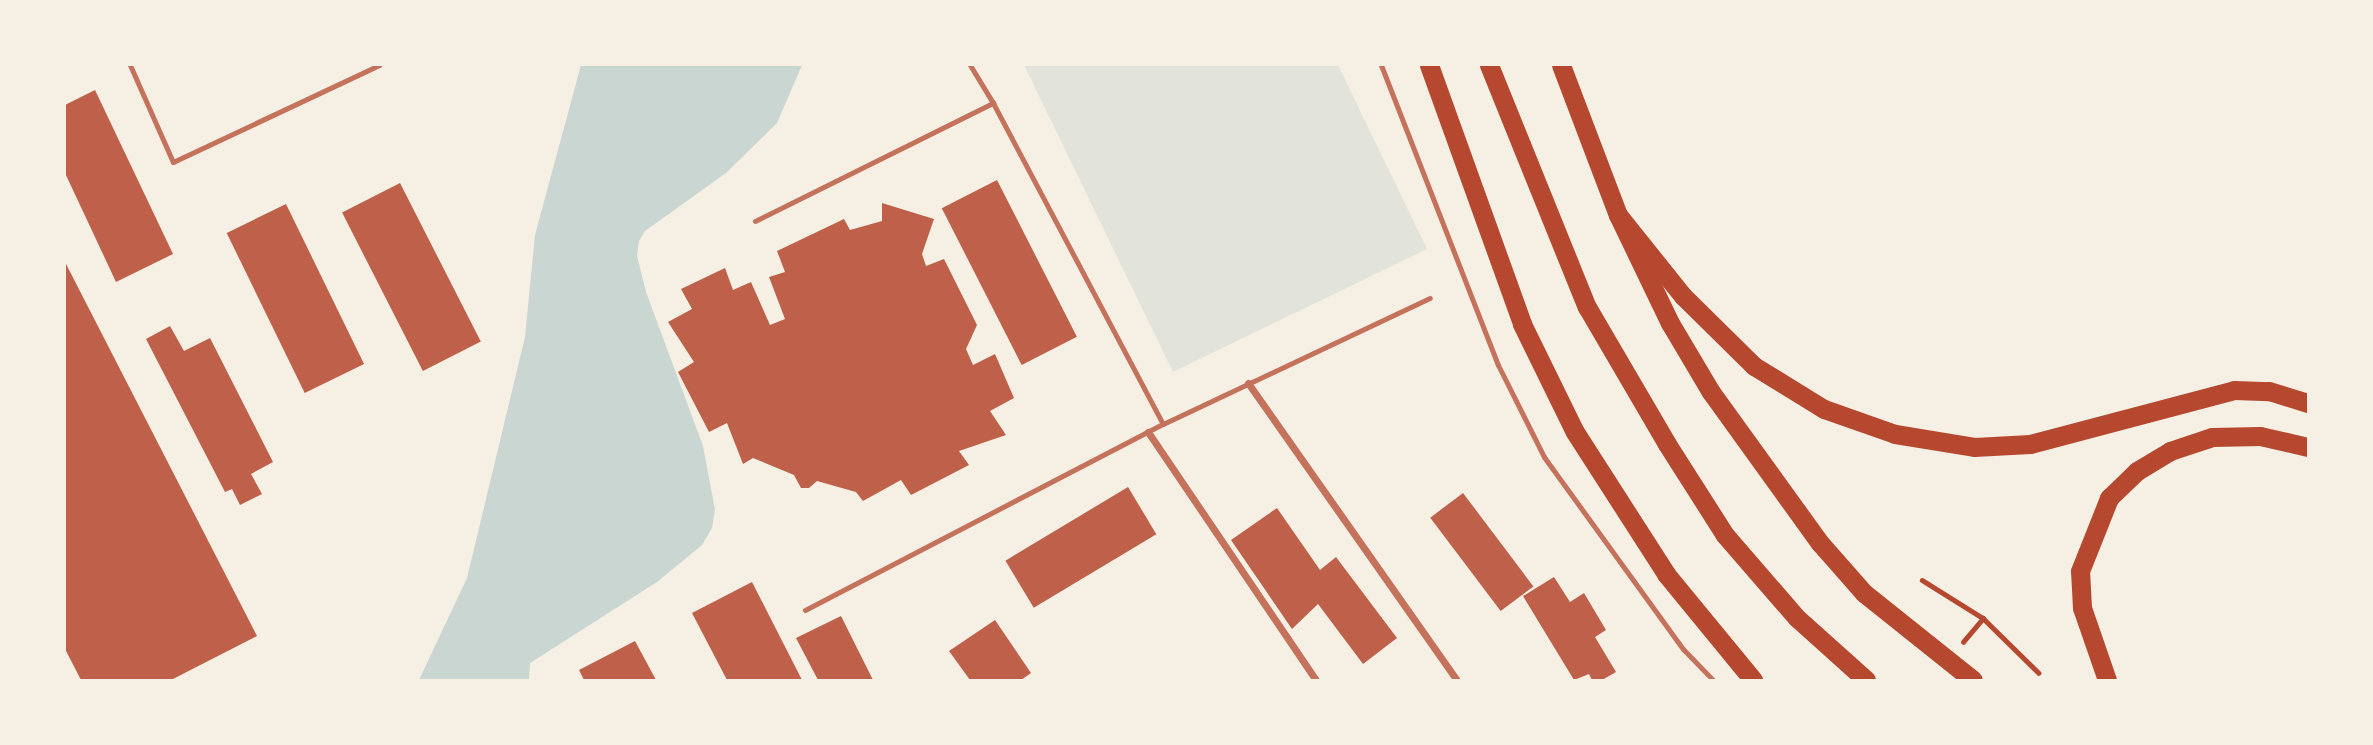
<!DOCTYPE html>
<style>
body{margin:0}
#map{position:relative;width:2373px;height:745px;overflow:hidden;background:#f6efe4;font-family:"PT Sans",sans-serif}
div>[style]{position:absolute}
.green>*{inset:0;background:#e2e4dc}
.water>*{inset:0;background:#c9d6d2}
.building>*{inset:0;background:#bf614a;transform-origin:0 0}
.path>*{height:4.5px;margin:-2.25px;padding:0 2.25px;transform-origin:2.25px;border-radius:2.25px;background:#b5482f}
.service>*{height:5px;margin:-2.5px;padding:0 2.5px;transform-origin:2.5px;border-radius:2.5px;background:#c5725c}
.minor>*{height:7px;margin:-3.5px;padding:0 3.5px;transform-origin:3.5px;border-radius:3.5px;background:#c5725c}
.trunk>*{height:19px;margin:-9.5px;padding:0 9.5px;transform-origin:9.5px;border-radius:9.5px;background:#b5482f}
span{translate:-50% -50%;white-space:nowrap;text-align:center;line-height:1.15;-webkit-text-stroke:6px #f6efe4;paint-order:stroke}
.frame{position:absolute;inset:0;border:66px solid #f6efe4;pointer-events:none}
</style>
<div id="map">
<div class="green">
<div style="clip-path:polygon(1024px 65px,1338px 65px,1427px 249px,1173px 372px)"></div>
</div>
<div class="water">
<div style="clip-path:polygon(581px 65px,802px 65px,777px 123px,726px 173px,645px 231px,639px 241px,637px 256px,646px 292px,703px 446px,715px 510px,712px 528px,702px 545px,657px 582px,530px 663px,529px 680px,419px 680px,467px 578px,525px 337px,535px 235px)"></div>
</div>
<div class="building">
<div style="clip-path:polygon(95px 90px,173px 254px,116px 282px,65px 173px,65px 105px)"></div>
<div style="left:997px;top:180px;width:176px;height:62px;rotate:63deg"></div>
<div style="left:400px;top:183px;width:178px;height:65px;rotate:63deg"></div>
<div style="clip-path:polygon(882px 203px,934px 219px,922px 254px,926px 266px,944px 259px,977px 325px,966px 349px,973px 365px,995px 354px,1014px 398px,990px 411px,1006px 435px,959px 451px,969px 465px,911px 495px,901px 480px,863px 501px,856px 492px,817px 481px,809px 488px,801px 488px,794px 475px,753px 458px,743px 464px,727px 423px,709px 432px,678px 372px,694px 362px,668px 322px,692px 309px,681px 289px,725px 268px,733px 290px,751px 282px,770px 325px,785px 319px,769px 277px,785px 272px,777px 251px,844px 219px,850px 230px,882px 221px)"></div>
<div style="left:286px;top:204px;width:178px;height:66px;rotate:64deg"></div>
<div style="clip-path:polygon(65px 262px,257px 636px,171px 680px,81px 680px,65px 649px)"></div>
<div style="clip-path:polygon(170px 326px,184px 351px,210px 338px,273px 462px,251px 474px,262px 494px,240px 505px,232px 489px,225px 492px,146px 339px)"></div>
<div style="left:1128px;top:487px;width:55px;height:143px;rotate:59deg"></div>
<div style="left:1463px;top:493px;width:117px;height:41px;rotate:53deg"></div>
<div style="clip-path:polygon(1277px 508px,1320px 570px,1336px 557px,1397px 638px,1363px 664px,1318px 604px,1292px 629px,1231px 540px)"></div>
<div style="clip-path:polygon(1554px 577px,1570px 602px,1584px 593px,1606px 630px,1595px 637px,1616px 672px,1602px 680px,1592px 680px,1589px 674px,1574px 680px,1523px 596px)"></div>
<div style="clip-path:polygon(752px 582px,802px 680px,727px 680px,692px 613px)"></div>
<div style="clip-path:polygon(841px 616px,873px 680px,818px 680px,796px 638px)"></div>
<div style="clip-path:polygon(995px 620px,1031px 673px,1021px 680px,970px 680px,949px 651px)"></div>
<div style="clip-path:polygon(635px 641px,656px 680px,584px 680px,579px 670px)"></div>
</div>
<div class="path">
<div style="left:1922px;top:580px;width:72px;rotate:31.9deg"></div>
<div style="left:1983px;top:618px;width:78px;rotate:44.5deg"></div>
<div style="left:1963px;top:642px;width:31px;rotate:-50deg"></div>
</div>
<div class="service">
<div style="left:130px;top:65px;width:106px;rotate:66.1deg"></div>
<div style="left:173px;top:162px;width:228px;rotate:-25.2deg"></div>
<div style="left:970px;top:65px;width:44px;rotate:58.8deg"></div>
<div style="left:1381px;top:65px;width:322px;rotate:68.7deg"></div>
<div style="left:1498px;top:365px;width:103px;rotate:63.4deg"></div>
<div style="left:1544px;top:457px;width:237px;rotate:54.1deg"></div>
<div style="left:1683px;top:649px;width:43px;rotate:45.9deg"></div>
<div style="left:755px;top:221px;width:266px;rotate:-26.4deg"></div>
<div style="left:993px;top:103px;width:363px;rotate:62.1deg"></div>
<div style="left:805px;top:610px;width:403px;rotate:-27.5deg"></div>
<div style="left:1163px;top:424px;width:295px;rotate:-25.3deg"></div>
</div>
<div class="minor">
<div style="left:1248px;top:383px;width:363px;rotate:54.9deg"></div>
<div style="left:1148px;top:432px;width:300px;rotate:55.9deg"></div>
</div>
<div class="trunk">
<div style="left:1429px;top:65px;width:275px;rotate:70.2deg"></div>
<div style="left:1522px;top:324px;width:120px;rotate:63.9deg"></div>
<div style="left:1575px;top:432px;width:169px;rotate:57.3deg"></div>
<div style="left:1666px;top:574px;width:137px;rotate:50.6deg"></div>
<div style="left:1489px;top:65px;width:261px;rotate:68deg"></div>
<div style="left:1587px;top:307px;width:159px;rotate:59.7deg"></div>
<div style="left:1667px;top:444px;width:108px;rotate:57.5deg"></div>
<div style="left:1725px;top:535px;width:110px;rotate:49.1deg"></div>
<div style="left:1797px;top:618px;width:93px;rotate:41.9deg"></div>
<div style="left:1561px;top:65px;width:160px;rotate:69.2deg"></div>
<div style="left:1618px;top:215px;width:120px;rotate:64.3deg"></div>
<div style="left:1670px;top:323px;width:80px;rotate:59.3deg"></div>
<div style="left:1711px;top:392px;width:186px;rotate:54.2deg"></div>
<div style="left:1820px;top:543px;width:67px;rotate:48.7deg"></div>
<div style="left:1864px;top:593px;width:139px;rotate:38.6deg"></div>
<div style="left:1618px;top:215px;width:104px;rotate:51.3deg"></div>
<div style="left:1683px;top:296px;width:100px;rotate:44.6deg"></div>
<div style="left:1754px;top:366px;width:82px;rotate:31.6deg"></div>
<div style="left:1824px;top:409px;width:75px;rotate:19.4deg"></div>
<div style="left:1895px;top:434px;width:80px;rotate:9.3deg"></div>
<div style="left:1974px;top:447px;width:56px;rotate:-3.1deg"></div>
<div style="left:2030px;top:444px;width:211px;rotate:-14.8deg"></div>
<div style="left:2234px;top:390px;width:35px;rotate:2deg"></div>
<div style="left:2269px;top:391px;width:41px;rotate:17.1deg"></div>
<div style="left:2107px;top:680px;width:76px;rotate:-109.1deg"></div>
<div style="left:2082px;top:608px;width:37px;rotate:-93deg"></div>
<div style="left:2080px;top:571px;width:79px;rotate:-68.3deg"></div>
<div style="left:2109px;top:498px;width:39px;rotate:-44deg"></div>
<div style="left:2137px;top:471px;width:39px;rotate:-31deg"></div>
<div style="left:2170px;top:451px;width:44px;rotate:-18.4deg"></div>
<div style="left:2212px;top:437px;width:48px;rotate:-1.2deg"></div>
<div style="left:2260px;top:436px;width:49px;rotate:12.9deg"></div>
</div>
<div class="frame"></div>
</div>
